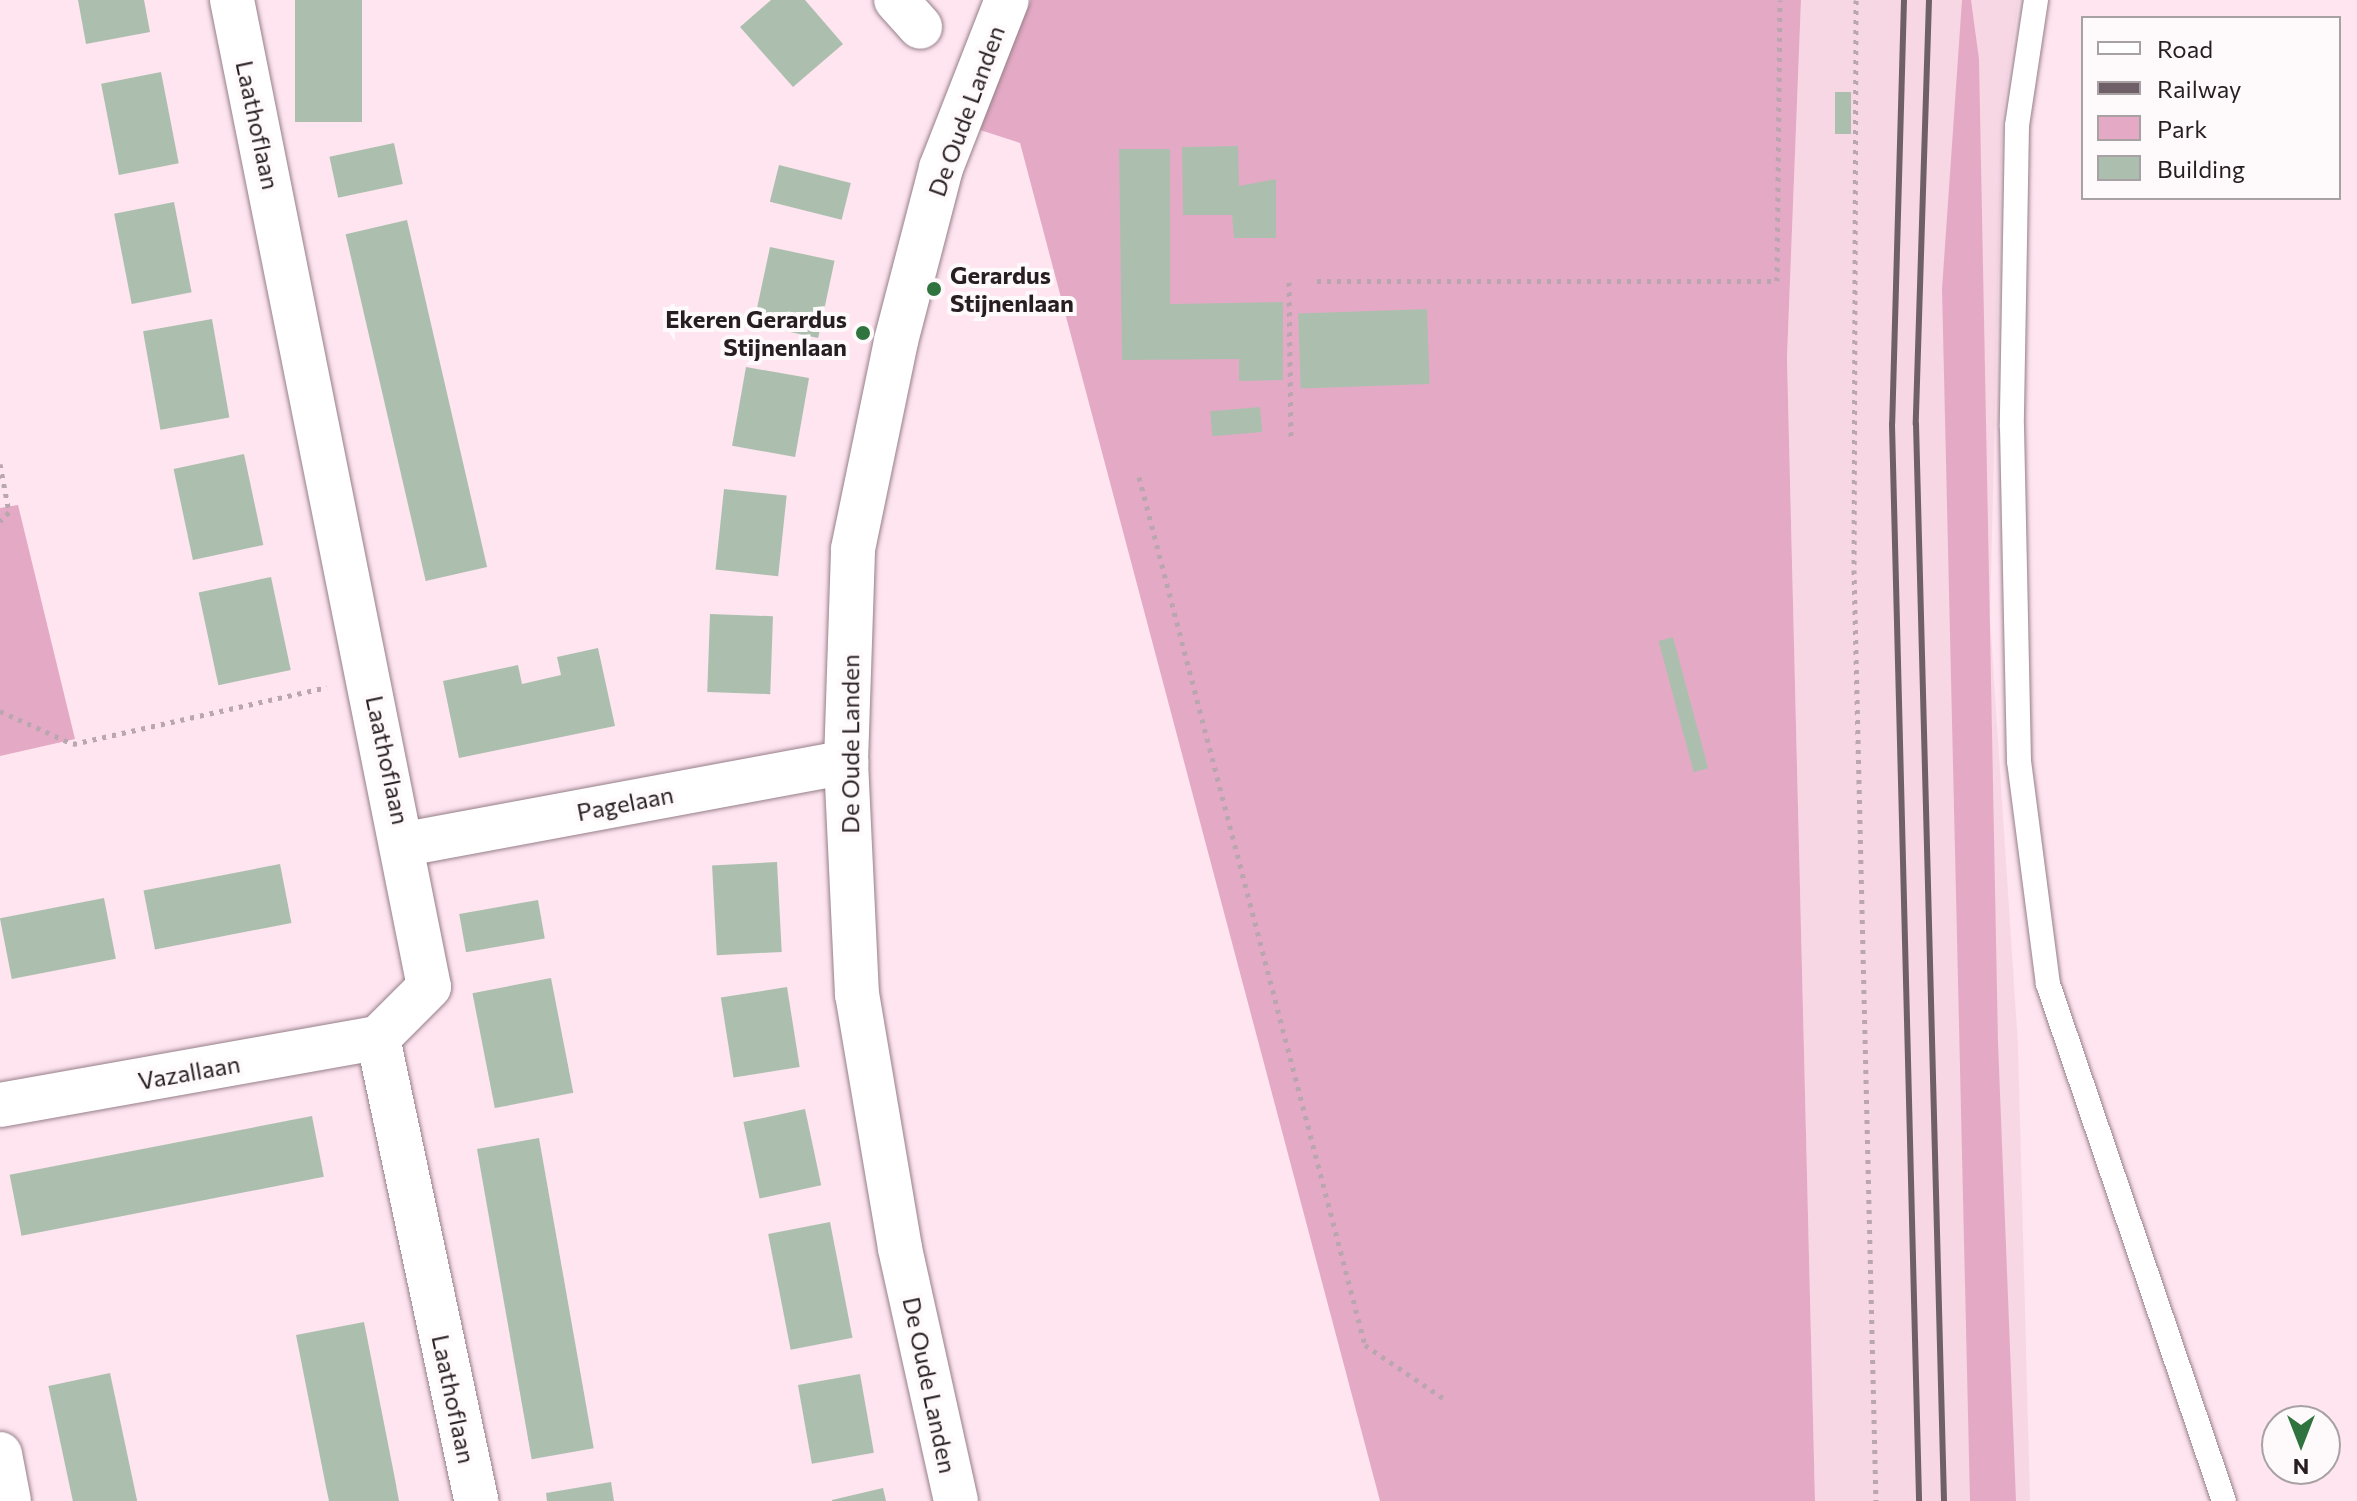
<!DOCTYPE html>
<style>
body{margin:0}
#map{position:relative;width:2357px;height:1501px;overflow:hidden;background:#fee5f0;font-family:Commissioner,sans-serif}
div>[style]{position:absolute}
.built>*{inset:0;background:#f8d7e5}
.green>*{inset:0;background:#e4aac5}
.building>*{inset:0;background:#acbfaf;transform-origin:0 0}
.path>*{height:5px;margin-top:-2.5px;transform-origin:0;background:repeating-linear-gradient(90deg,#baa6af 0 4px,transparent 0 10px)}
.roads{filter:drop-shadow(0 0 2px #967f89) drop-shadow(0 0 2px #967f89)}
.lane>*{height:24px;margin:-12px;padding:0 12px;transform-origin:12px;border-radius:12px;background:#fff}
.street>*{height:44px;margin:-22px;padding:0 22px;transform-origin:22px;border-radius:22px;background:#fff}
.rail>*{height:6px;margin:-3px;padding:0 3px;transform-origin:3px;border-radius:3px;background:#6f6067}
.dots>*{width:22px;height:22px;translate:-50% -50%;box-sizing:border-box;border:4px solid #fef9fb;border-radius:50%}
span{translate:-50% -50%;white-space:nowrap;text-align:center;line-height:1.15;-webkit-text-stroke:8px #fef9fb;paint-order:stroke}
.street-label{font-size:24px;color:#271e22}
.poi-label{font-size:24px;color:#271e22;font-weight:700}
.left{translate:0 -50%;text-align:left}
.right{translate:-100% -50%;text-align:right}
.legend{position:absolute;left:2081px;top:16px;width:260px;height:184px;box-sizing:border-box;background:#fef9fb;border:2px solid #a8a1a4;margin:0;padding:10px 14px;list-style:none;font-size:24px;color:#271e22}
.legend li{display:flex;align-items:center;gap:16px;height:40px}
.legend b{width:40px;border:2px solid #a8a1a4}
.north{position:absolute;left:2261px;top:1405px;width:80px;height:80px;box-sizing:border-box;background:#fef9fb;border:2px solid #a8a1a4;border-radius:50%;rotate:180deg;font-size:22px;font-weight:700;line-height:32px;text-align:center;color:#271e22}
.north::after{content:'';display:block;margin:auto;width:28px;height:36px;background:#2f743f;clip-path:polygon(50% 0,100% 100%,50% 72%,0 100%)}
</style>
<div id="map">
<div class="built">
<div style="clip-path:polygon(1801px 0,2019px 0,2002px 118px,1990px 618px,2018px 1045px,2030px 1501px,1815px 1501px,1787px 358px)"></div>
</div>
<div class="green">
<div style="clip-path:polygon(1031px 0,1801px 0,1787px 358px,1815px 1501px,1380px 1501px,1020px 143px,977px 129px)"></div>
<div style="clip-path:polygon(1962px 0,1971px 0,1979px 59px,1998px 1042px,2016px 1501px,1970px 1501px,1942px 289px)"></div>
<div style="clip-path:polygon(18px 505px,75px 739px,0 756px,0 508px)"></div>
</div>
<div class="building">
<div style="clip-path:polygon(78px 0,144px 0,150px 32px,86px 44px)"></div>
<div style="left:295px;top:0;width:67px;height:122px"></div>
<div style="clip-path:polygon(771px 0,805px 0,843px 44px,793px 87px,740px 27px)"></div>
<div style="left:161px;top:72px;width:93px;height:61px;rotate:79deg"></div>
<div style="left:1835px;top:92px;width:16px;height:42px"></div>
<div style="left:394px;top:143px;width:42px;height:66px;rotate:78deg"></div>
<div style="clip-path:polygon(1238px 146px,1239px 186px,1276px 179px,1276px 238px,1234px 238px,1232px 215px,1183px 215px,1182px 147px)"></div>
<div style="clip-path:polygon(1119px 149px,1170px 149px,1170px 304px,1283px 302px,1283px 380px,1239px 381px,1239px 359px,1122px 360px)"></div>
<div style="left:779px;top:165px;width:74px;height:38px;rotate:14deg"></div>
<div style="left:174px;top:202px;width:92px;height:61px;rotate:79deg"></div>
<div style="left:407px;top:220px;width:356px;height:63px;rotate:77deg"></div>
<div style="left:770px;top:247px;width:66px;height:79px;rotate:12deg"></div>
<div style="left:1427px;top:309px;width:75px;height:129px;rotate:88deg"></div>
<div style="left:212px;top:319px;width:100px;height:70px;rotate:80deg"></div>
<div style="left:746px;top:367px;width:64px;height:80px;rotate:10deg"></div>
<div style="left:1260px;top:407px;width:25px;height:50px;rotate:85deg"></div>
<div style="left:244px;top:454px;width:93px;height:72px;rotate:78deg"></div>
<div style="left:724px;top:489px;width:63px;height:81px;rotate:6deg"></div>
<div style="left:271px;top:577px;width:95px;height:74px;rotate:78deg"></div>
<div style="left:710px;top:614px;width:63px;height:78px;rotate:2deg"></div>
<div style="left:1673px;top:637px;width:136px;height:15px;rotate:75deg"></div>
<div style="clip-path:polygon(598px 648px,615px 726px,459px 758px,443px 681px,518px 665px,522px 684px,561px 675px,557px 657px)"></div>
<div style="left:777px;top:862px;width:90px;height:65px;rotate:87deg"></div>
<div style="left:280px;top:864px;width:60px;height:139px;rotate:79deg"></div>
<div style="left:104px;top:898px;width:62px;height:106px;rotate:79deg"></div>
<div style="left:538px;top:900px;width:39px;height:80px;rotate:80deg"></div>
<div style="left:551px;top:978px;width:117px;height:80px;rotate:79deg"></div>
<div style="left:787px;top:987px;width:81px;height:67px;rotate:81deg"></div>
<div style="left:805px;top:1109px;width:78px;height:63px;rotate:78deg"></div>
<div style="left:312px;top:1116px;width:62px;height:308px;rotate:79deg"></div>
<div style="left:539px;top:1138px;width:315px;height:63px;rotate:80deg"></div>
<div style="left:830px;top:1222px;width:118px;height:63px;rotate:79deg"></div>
<div style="clip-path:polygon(364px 1322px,394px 1474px,399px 1501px,329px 1501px,326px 1487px,296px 1335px)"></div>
<div style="left:110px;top:1373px;width:131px;height:63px;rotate:78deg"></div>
<div style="left:860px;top:1374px;width:80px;height:63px;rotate:80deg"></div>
<div style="clip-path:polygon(611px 1482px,614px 1501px,547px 1501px,546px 1493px)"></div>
<div style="clip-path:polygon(883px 1488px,886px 1501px,832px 1501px,832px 1500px)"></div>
</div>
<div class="path">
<div style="left:1856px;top:0;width:570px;rotate:90.2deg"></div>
<div style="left:1854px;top:570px;width:931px;rotate:88.65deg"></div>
<div style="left:1317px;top:281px;width:460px"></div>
<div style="left:1777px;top:281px;width:281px;rotate:-89.4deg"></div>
<div style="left:1289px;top:282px;width:156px;rotate:89.3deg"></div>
<div style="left:0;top:464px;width:49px;rotate:79.4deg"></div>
<div style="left:9px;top:512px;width:13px;rotate:135deg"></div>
<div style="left:1139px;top:477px;width:897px;rotate:75.41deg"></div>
<div style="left:1365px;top:1345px;width:94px;rotate:34.2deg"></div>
<div style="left:0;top:711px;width:80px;rotate:24.3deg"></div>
<div style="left:73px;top:744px;width:260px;rotate:-12.6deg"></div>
</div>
<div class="roads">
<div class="lane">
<div style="left:2036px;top:0;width:127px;rotate:98.6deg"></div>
<div style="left:2017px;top:126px;width:301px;rotate:91deg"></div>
<div style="left:2012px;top:427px;width:334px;rotate:88.8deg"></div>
<div style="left:2019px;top:761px;width:225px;rotate:82.6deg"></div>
<div style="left:2048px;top:984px;width:546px;rotate:71.2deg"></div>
</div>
<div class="street">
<div style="left:232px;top:0;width:1006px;rotate:78.71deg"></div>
<div style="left:429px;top:987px;width:72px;rotate:135deg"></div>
<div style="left:378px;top:1038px;width:473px;rotate:78deg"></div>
<div style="left:896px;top:0;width:36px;rotate:48deg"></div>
<div style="left:405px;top:844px;width:449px;rotate:-10.5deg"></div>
<div style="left:0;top:1105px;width:384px;rotate:-10.1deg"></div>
<div style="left:0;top:1454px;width:48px;rotate:79.2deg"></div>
<div style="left:956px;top:1501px;width:259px;rotate:-102.5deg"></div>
<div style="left:900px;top:1248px;width:257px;rotate:-99.6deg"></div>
<div style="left:857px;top:995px;width:233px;rotate:-92.7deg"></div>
<div style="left:846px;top:762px;width:213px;rotate:-88.1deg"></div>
<div style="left:853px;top:549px;width:212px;rotate:-78.3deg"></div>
<div style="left:896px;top:341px;width:179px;rotate:-75.4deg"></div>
<div style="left:941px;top:168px;width:180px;rotate:-68.6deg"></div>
</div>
</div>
<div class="rail">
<div style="left:1904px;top:0;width:424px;rotate:91.6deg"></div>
<div style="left:1892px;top:424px;width:1077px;rotate:88.56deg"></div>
<div style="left:1929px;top:0;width:424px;rotate:91.8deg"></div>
<div style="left:1916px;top:424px;width:1077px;rotate:88.51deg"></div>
</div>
<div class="dots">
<div style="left:934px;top:289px;background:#2f743f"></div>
<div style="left:863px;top:333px;background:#2f743f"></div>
</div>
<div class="street-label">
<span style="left:966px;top:111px;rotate:-70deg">De Oude Landen</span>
<span style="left:258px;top:125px;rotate:78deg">Laathoflaan</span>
<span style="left:850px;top:744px;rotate:-90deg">De Oude Landen</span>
<span style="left:388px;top:760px;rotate:78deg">Laathoflaan</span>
<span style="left:625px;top:803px;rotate:-11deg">Pagelaan</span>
<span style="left:189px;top:1072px;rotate:-10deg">Vazallaan</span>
<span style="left:930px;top:1385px;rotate:78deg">De Oude Landen</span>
<span style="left:454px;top:1399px;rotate:78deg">Laathoflaan</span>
</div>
<div class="poi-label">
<span class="left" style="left:950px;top:289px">Gerardus<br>Stijnenlaan</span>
<span class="right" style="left:847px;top:333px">Ekeren Gerardus<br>Stijnenlaan</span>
</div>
<ul class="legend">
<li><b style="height:10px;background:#fff"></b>Road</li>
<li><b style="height:10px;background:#6f6067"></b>Railway</li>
<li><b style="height:22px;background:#e4aac5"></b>Park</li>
<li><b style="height:22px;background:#acbfaf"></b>Building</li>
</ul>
<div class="north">N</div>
</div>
